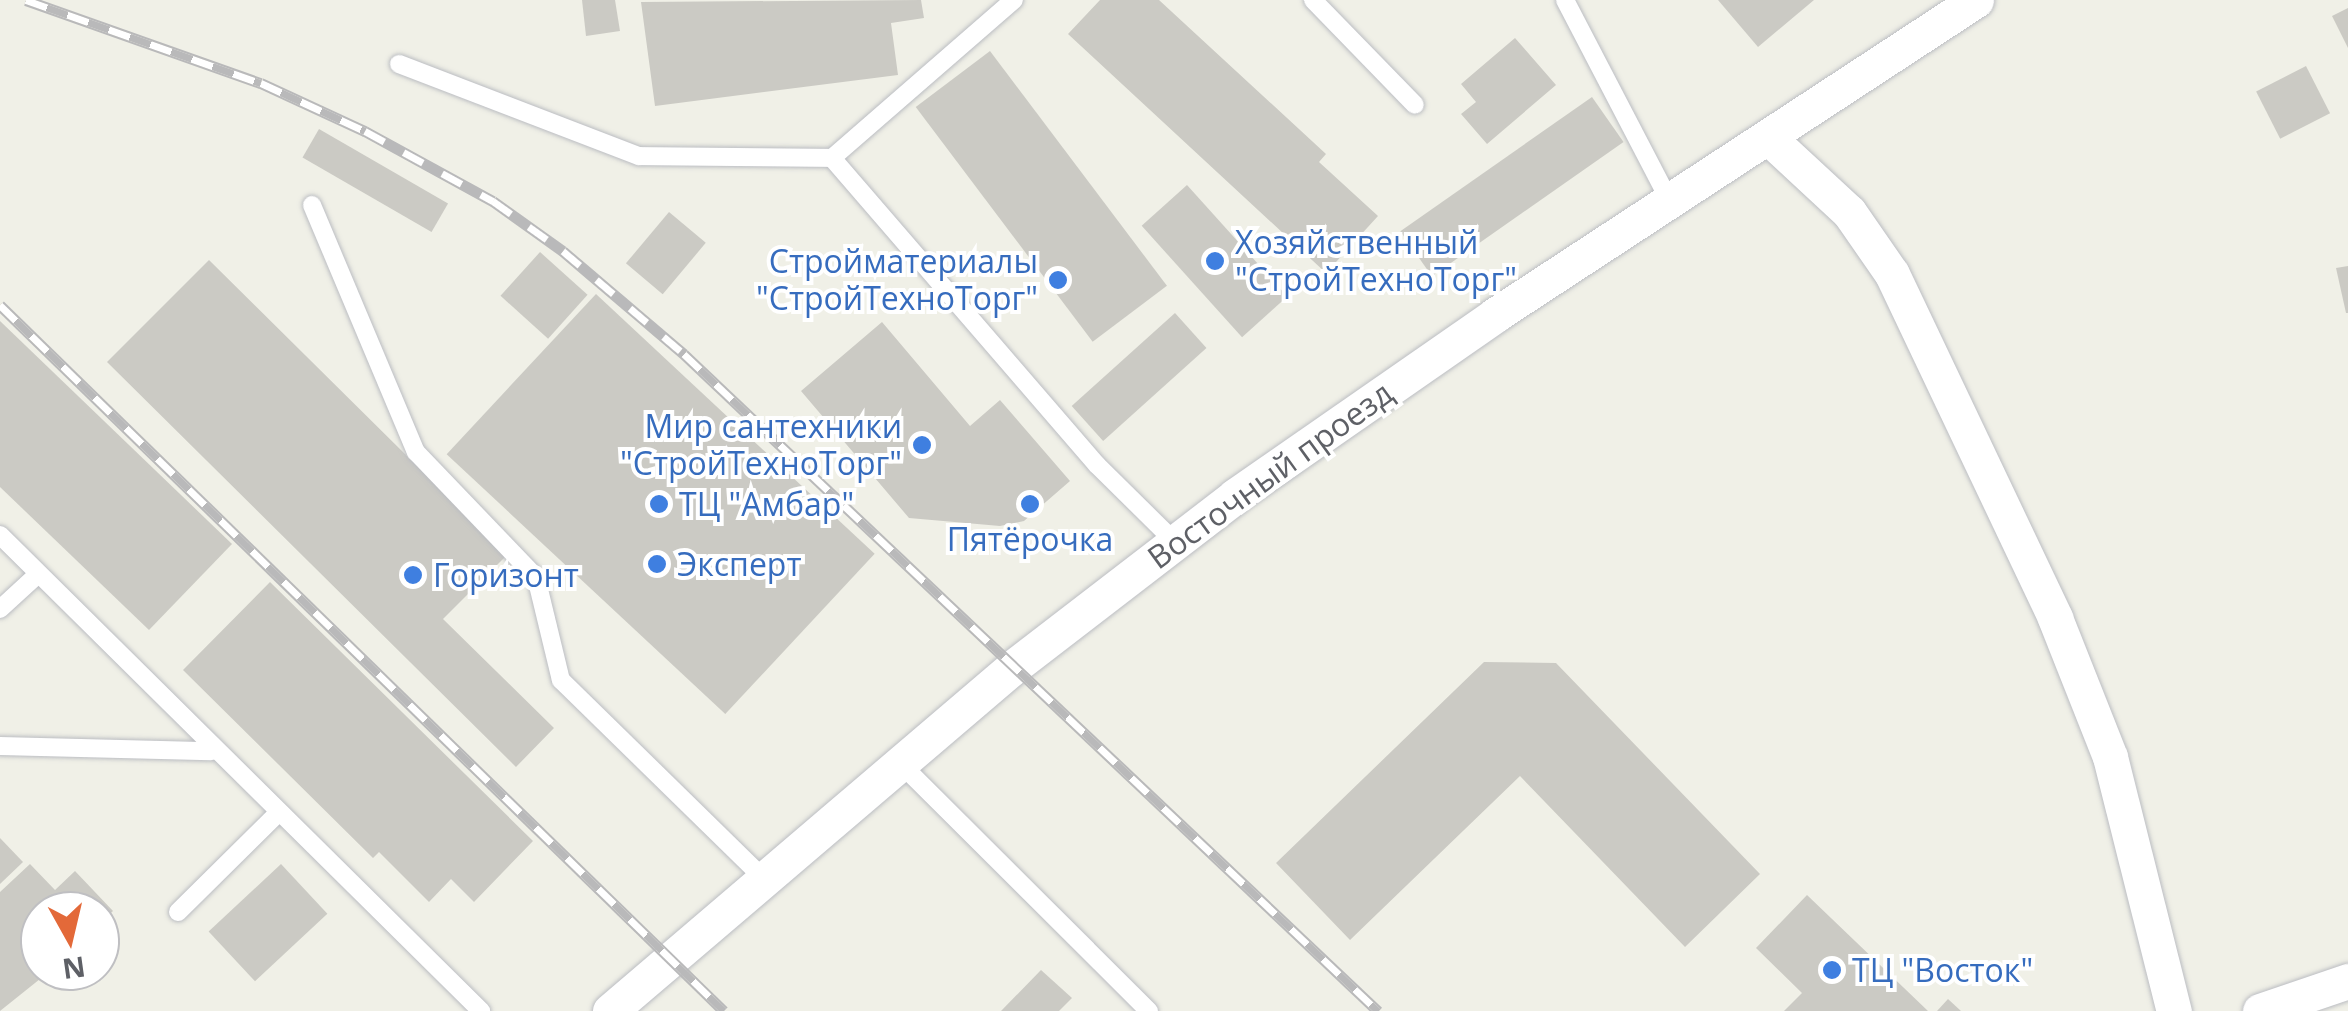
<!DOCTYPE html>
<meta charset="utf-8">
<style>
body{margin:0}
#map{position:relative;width:2348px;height:1011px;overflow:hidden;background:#f0f0e7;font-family:"Open Sans",sans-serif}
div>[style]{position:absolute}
.building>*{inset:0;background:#cbcac4;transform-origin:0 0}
.roads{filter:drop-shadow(0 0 2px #bbbdc2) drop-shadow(0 0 2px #bbbdc2)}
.lane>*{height:18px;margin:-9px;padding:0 9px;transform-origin:9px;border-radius:9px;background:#fff}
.street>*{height:35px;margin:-17.5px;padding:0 17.5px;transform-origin:17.5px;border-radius:17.5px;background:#fff}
.rail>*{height:11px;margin-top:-5.5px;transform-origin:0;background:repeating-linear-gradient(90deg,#fff 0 22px,#b9b9ba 0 44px);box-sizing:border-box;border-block:2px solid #b9b9ba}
.dots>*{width:28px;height:28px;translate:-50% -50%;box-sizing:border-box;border:5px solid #fff;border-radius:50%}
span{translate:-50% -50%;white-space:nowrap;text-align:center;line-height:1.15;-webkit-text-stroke:8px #fff;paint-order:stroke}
.shop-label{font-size:32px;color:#366cbe}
.left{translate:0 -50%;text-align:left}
.right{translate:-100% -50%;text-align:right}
.street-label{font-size:32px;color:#5e6066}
.north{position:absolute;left:20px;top:891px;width:100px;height:100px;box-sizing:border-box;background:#fff;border:2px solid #bfbfc2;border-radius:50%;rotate:172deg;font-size:28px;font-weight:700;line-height:40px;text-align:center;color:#5e6066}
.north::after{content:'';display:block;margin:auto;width:35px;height:45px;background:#e36939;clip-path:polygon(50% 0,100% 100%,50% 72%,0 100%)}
</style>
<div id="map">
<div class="building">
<div style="clip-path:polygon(582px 0,615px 0,620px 31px,586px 36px)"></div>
<div style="clip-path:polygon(921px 0,924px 18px,891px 23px,898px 75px,655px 106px,641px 2px)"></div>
<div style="clip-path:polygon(1100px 0,1159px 0,1326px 154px,1319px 162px,1378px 216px,1326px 273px,1068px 34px)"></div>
<div style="clip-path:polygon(1718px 0,1814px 0,1758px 47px)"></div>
<div style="clip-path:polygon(2348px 8px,2348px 48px,2332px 16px)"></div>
<div style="clip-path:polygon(1515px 38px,1556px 85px,1487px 144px,1461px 114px,1476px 102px,1461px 84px)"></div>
<div style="left:990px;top:51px;width:294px;height:93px;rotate:53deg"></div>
<div style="left:2306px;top:66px;width:53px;height:56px;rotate:63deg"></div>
<div style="left:1592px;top:97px;width:55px;height:234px;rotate:55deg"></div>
<div style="left:319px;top:129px;width:149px;height:33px;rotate:30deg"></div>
<div style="left:1187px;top:185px;width:150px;height:61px;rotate:48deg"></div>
<div style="left:669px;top:212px;width:48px;height:67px;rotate:40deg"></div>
<div style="left:540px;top:252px;width:64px;height:59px;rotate:42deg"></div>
<div style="clip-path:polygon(209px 260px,507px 555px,443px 619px,554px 728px,516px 767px,107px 362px)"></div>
<div style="clip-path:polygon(2348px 266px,2348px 313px,2346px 313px,2336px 268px)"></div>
<div style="left:596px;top:294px;width:381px;height:219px;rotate:43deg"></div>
<div style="left:1175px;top:313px;width:47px;height:139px;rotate:48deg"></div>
<div style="clip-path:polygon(0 321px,232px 544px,149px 630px,0 487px)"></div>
<div style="clip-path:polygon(882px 322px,970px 426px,1000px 400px,1070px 481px,1024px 521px,1000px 526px,909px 518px,801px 391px)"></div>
<div style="clip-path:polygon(270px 582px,533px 841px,474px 902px,451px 879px,429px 902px,379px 852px,373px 858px,183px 670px)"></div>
<div style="clip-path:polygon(1484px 662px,1556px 663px,1760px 874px,1685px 947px,1520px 776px,1350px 940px,1276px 863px)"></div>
<div style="clip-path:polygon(0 838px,23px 862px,0 884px)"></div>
<div style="clip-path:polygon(30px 864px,55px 890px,75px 871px,113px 911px,100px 923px,100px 911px,40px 911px,40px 971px,50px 971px,0 1011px,0 892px)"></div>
<div style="left:281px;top:864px;width:68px;height:99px;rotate:47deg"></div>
<div style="clip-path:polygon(1807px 895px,1928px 1011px,1784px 1011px,1802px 993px,1756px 948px)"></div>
<div style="clip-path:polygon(1041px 970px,1072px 998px,1059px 1011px,1001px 1011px)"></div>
<div style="clip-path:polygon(1948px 999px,1961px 1011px,1937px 1011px)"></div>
</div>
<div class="roads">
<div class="lane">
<div style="left:1313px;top:0;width:146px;rotate:45.8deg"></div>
<div style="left:1565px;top:0;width:225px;rotate:62.5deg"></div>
<div style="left:399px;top:64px;width:257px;rotate:21deg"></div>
<div style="left:639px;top:156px;width:193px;rotate:0.6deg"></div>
<div style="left:832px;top:158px;width:241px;rotate:-41deg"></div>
<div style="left:832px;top:158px;width:406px;rotate:49.2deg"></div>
<div style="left:1097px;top:465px;width:110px;rotate:44.6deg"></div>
<div style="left:312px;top:205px;width:268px;rotate:67.2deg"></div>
<div style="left:416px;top:452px;width:173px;rotate:46.2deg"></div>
<div style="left:536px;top:577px;width:106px;rotate:76.4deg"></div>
<div style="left:561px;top:680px;width:286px;rotate:44.4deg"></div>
<div style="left:0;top:535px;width:677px;rotate:44.7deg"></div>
<div style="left:0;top:609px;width:52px;rotate:-42.6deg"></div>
<div style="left:0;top:746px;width:211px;rotate:1.4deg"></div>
<div style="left:901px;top:764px;width:350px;rotate:44.9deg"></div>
<div style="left:178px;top:912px;width:139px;rotate:-44.7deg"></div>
</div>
<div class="street">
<div style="left:1769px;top:138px;width:109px;rotate:42.8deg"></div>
<div style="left:1849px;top:212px;width:75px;rotate:55.3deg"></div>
<div style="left:1892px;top:274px;width:381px;rotate:64.6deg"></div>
<div style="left:2055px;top:618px;width:149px;rotate:68.4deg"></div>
<div style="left:2110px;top:757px;width:262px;rotate:75.9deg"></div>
<div style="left:610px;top:1011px;width:528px;rotate:-40.47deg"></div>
<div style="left:1012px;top:668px;width:282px;rotate:-37.6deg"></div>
<div style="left:1235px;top:496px;width:317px;rotate:-34.8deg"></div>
<div style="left:1495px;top:315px;width:575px;rotate:-33.22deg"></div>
<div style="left:2260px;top:1011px;width:93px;rotate:-18.8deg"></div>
</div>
</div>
<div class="rail">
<div style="left:26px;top:0;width:249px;rotate:19.5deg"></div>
<div style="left:261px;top:83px;width:115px;rotate:24.8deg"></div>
<div style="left:365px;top:131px;width:146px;rotate:28.7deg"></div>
<div style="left:493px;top:201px;width:86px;rotate:35.5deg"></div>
<div style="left:563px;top:251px;width:159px;rotate:40.4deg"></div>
<div style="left:684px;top:354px;width:956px;rotate:43.43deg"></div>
<div style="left:0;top:305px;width:1011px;rotate:44.28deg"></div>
</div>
<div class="dots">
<div style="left:1215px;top:261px;background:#3f7fe0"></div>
<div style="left:1058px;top:280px;background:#3f7fe0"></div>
<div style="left:922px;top:445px;background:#3f7fe0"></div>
<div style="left:659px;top:504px;background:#3f7fe0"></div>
<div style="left:1030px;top:504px;background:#3f7fe0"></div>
<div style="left:657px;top:564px;background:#3f7fe0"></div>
<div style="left:413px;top:575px;background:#3f7fe0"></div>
<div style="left:1832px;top:970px;background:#3f7fe0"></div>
</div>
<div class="shop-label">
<span class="left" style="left:1235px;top:261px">Хозяйственный<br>"СтройТехноТорг"</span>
<span class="right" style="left:1038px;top:280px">Стройматериалы<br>"СтройТехноТорг"</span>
<span class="right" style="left:902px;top:445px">Мир сантехники<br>"СтройТехноТорг"</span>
<span class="left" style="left:679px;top:504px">ТЦ "Амбар"</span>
<span style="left:1030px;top:539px">Пятёрочка</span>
<span class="left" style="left:677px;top:564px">Эксперт</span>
<span class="left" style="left:433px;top:575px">Горизонт</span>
<span class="left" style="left:1852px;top:970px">ТЦ "Восток"</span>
</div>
<div class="street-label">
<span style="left:1270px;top:475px;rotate:-36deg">Восточный проезд</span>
</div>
<div class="north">N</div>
</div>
